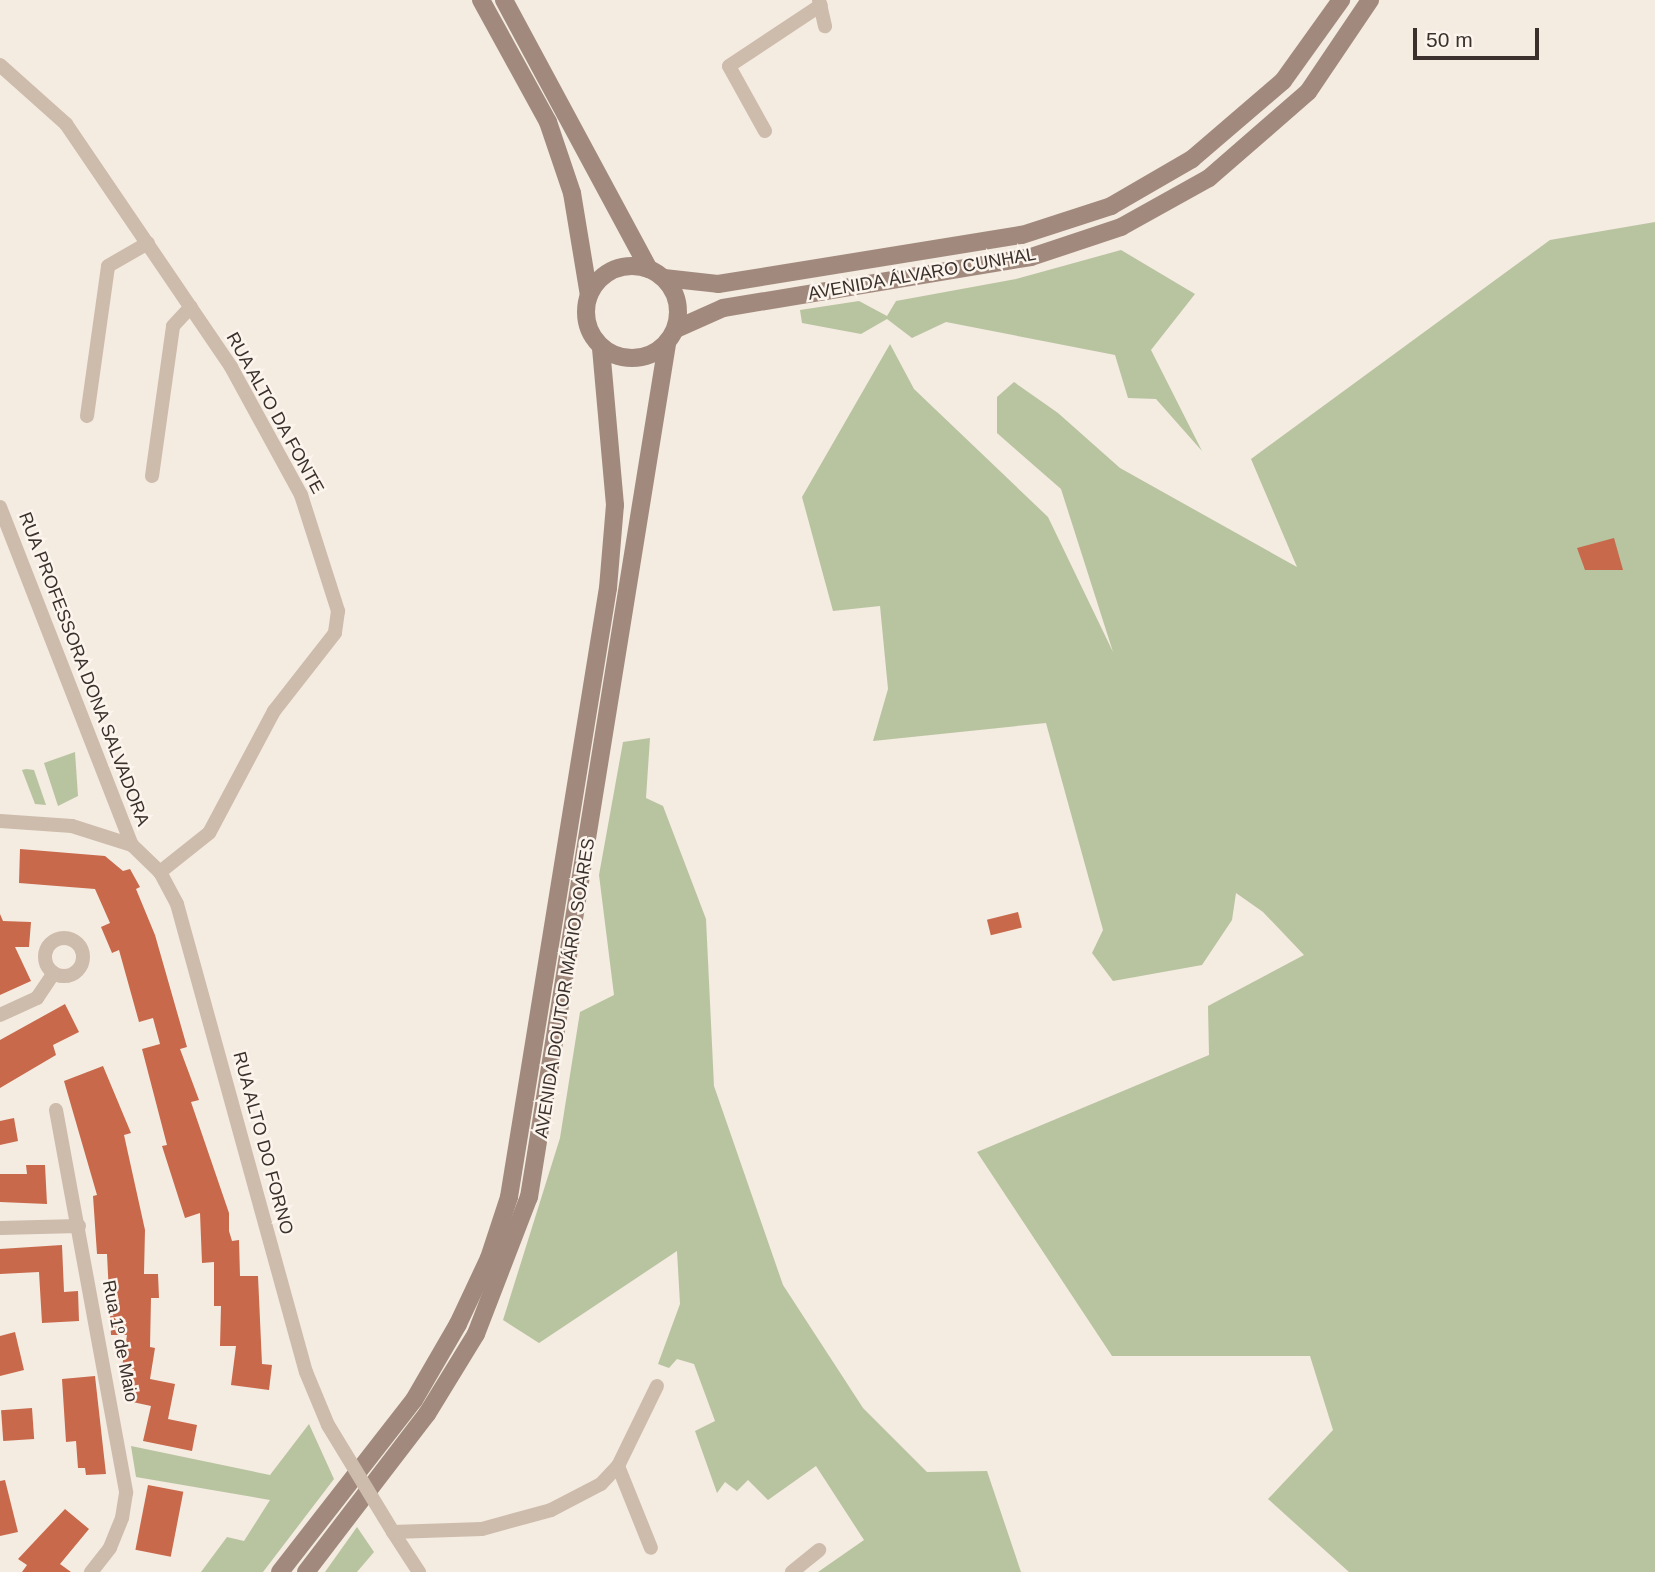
<!DOCTYPE html>
<meta charset="utf-8">
<style>
body{margin:0}
#map{position:relative;width:1655px;height:1572px;overflow:hidden;background:#f4ebe1;font-family:Arial,sans-serif}
div>[style]{position:absolute}
.green>*{inset:0;background:#b8c4a0}
.building>*{inset:0;background:#c8694b;transform-origin:0 0}
.street>*{height:14px;margin:-7px;padding:0 7px;transform-origin:7px;border-radius:7px;background:#cdbbac}
.street>.ring{margin:-7px;padding:0;box-sizing:content-box;background:none;border:14px solid #cdbbac;border-radius:50%}
.secondary>*{height:18px;margin:-9px;padding:0 9px;transform-origin:9px;border-radius:9px;background:#a18a7d}
.secondary>.ring{margin:-9px;padding:0;box-sizing:content-box;background:none;border:18px solid #a18a7d;border-radius:50%}
.street-bridge>*{height:14px;margin:-7px;padding:0 7px;transform-origin:7px;border-radius:7px;background:#cdbbac}
span{translate:-50% -50%;white-space:nowrap;text-align:center;line-height:1.15;-webkit-text-stroke:5px #fbf5ee;paint-order:stroke}
.street-label{font-size:18px;color:#3b302b}
.scale{position:absolute;left:1413px;top:28px;width:126px;height:32px;box-sizing:border-box;border:4px solid #3b302b;border-top:0;padding-left:9px;font-size:21px;line-height:24px;white-space:nowrap;color:#3b302b;-webkit-text-stroke:5px #fbf5ee;paint-order:stroke}
</style>
<div id="map">
<div class="green">
<div style="clip-path:polygon(1655px 222px,1655px 1572px,1349px 1572px,1268px 1499px,1333px 1430px,1310px 1356px,1112px 1356px,977px 1152px,1209px 1055px,1208px 1006px,1304px 955px,1263px 912px,1236px 893px,1232px 920px,1202px 965px,1113px 981px,1092px 953px,1103px 930px,1046px 723px,873px 741px,888px 689px,880px 606px,833px 611px,802px 497px,890px 344px,914px 389px,1048px 517px,1113px 652px,1061px 489px,997px 433px,997px 397px,1014px 382px,1058px 413px,1120px 468px,1297px 567px,1251px 459px,1550px 240px)"></div>
<div style="clip-path:polygon(1121px 250px,1195px 294px,1151px 350px,1202px 451px,1156px 399px,1128px 398px,1115px 355px,946px 322px,912px 338px,887px 319px,861px 334px,802px 323px,800px 310px,859px 301px,887px 316px,896px 301px,1016px 279px)"></div>
<div style="clip-path:polygon(650px 738px,646px 798px,663px 806px,706px 919px,714px 1086px,783px 1285px,863px 1408px,927px 1472px,987px 1471px,1021px 1572px,818px 1572px,864px 1540px,816px 1466px,768px 1500px,748px 1480px,737px 1491px,725px 1482px,717px 1493px,695px 1431px,715px 1421px,694px 1364px,677px 1359px,669px 1368px,658px 1364px,680px 1304px,677px 1251px,539px 1343px,503px 1320px,560px 1138px,580px 1012px,614px 995px,599px 875px,623px 742px)"></div>
<div style="clip-path:polygon(75px 752px,78px 796px,58px 806px,44px 763px)"></div>
<div style="clip-path:polygon(26px 769px,34px 770px,46px 805px,35px 804px,22px 770px)"></div>
<div style="clip-path:polygon(309px 1424px,334px 1479px,263px 1572px,201px 1572px,227px 1537px,244px 1541px,270px 1500px,136px 1477px,131px 1446px,270px 1475px)"></div>
<div style="clip-path:polygon(357px 1527px,374px 1552px,357px 1572px,325px 1572px)"></div>
</div>
<div class="building">
<div style="clip-path:polygon(1614px 538px,1623px 570px,1585px 570px,1577px 548px)"></div>
<div style="clip-path:polygon(20px 849px,105px 856px,123px 871px,130px 869px,140px 887px,136px 889px,155px 935px,187px 1047px,180px 1049px,199px 1100px,191px 1102px,229px 1213px,229px 1231px,232px 1241px,239px 1240px,240px 1276px,258px 1276px,262px 1364px,272px 1365px,269px 1390px,231px 1385px,236px 1346px,220px 1346px,221px 1306px,214px 1306px,214px 1262px,202px 1263px,200px 1213px,185px 1218px,162px 1146px,167px 1145px,142px 1049px,160px 1044px,153px 1018px,139px 1022px,119px 950px,112px 953px,101px 927px,110px 923px,95px 889px,19px 883px)"></div>
<div style="left:1018px;top:912px;width:16px;height:32px;rotate:76deg"></div>
<div style="clip-path:polygon(0 914px,3px 921px,31px 922px,29px 947px,15px 947px,31px 981px,0 995px)"></div>
<div style="clip-path:polygon(65px 1004px,79px 1032px,53px 1045px,56px 1055px,0 1088px,0 1040px)"></div>
<div style="clip-path:polygon(103px 1066px,131px 1133px,124px 1135px,145px 1230px,144px 1274px,158px 1274px,159px 1298px,151px 1298px,150px 1347px,155px 1348px,150px 1379px,175px 1384px,168px 1419px,197px 1425px,192px 1451px,143px 1441px,151px 1406px,128px 1401px,134px 1369px,122px 1367px,127px 1335px,111px 1335px,107px 1254px,97px 1254px,93px 1196px,97px 1195px,64px 1081px)"></div>
<div style="clip-path:polygon(14px 1118px,18px 1141px,0 1145px,0 1121px)"></div>
<div style="clip-path:polygon(26px 1165px,45px 1165px,47px 1204px,0 1202px,0 1174px,27px 1174px)"></div>
<div style="clip-path:polygon(62px 1245px,64px 1292px,78px 1291px,79px 1321px,42px 1323px,39px 1272px,0 1274px,0 1249px)"></div>
<div style="clip-path:polygon(15px 1332px,24px 1370px,0 1376px,0 1336px)"></div>
<div style="clip-path:polygon(95px 1376px,106px 1474px,86px 1475px,85px 1468px,78px 1468px,76px 1441px,66px 1442px,62px 1379px)"></div>
<div style="left:32px;top:1408px;width:31px;height:31px;rotate:86deg"></div>
<div style="clip-path:polygon(5px 1480px,18px 1532px,0 1536px,0 1481px)"></div>
<div style="left:148px;top:1485px;width:36px;height:66px;rotate:11deg"></div>
<div style="clip-path:polygon(65px 1509px,89px 1529px,60px 1564px,71px 1572px,22px 1572px,27px 1565px,18px 1559px)"></div>
</div>
<div class="street">
<div style="left:819px;top:0;width:27px;rotate:77deg"></div>
<div style="left:0;top:65px;width:89px;rotate:41.8deg"></div>
<div style="left:66px;top:124px;width:294px;rotate:55.8deg"></div>
<div style="left:231px;top:367px;width:146px;rotate:61.3deg"></div>
<div style="left:301px;top:495px;width:122px;rotate:72.3deg"></div>
<div style="left:338px;top:611px;width:22px;rotate:98deg"></div>
<div style="left:335px;top:633px;width:99px;rotate:128deg"></div>
<div style="left:274px;top:711px;width:138px;rotate:118deg"></div>
<div style="left:209px;top:833px;width:63px;rotate:141.5deg"></div>
<div style="left:765px;top:131px;width:74px;rotate:-119deg"></div>
<div style="left:729px;top:66px;width:110px;rotate:-33.5deg"></div>
<div style="left:87px;top:416px;width:151px;rotate:-82deg"></div>
<div style="left:108px;top:266px;width:46px;rotate:-29.9deg"></div>
<div style="left:152px;top:476px;width:151px;rotate:-82deg"></div>
<div style="left:173px;top:326px;width:26px;rotate:-47deg"></div>
<div style="left:0;top:507px;width:363px;rotate:68.7deg"></div>
<div style="left:0;top:821px;width:72px;rotate:4deg"></div>
<div style="left:72px;top:826px;width:63px;rotate:17.6deg"></div>
<div style="left:132px;top:845px;width:39px;rotate:44deg"></div>
<div style="left:160px;top:872px;width:36px;rotate:62deg"></div>
<div style="left:177px;top:904px;width:485px;rotate:74.6deg"></div>
<div style="left:306px;top:1372px;width:57px;rotate:67.5deg"></div>
<div class="ring" style="left:45px;top:938px;width:24px;height:24px"></div>
<div style="left:0;top:1015px;width:41px;rotate:-24.7deg"></div>
<div style="left:37px;top:998px;width:30px;rotate:-56deg"></div>
<div style="left:56px;top:1110px;width:389px;rotate:79.6deg"></div>
<div style="left:126px;top:1493px;width:25px;rotate:99deg"></div>
<div style="left:122px;top:1518px;width:32px;rotate:112deg"></div>
<div style="left:110px;top:1548px;width:31px;rotate:128deg"></div>
<div style="left:0;top:1228px;width:79px;rotate:-1.5deg"></div>
<div style="left:618px;top:1466px;width:88px;rotate:68.1deg"></div>
<div style="left:393px;top:1532px;width:89px;rotate:-1.9deg"></div>
<div style="left:482px;top:1529px;width:72px;rotate:-15.4deg"></div>
<div style="left:551px;top:1510px;width:56px;rotate:-27.5deg"></div>
<div style="left:601px;top:1484px;width:25px;rotate:-47deg"></div>
<div style="left:618px;top:1466px;width:89px;rotate:-64deg"></div>
<div style="left:393px;top:1532px;width:48px;rotate:57deg"></div>
<div style="left:792px;top:1572px;width:35px;rotate:-39deg"></div>
</div>
<div class="secondary">
<div style="left:481px;top:0;width:139px;rotate:61.2deg"></div>
<div style="left:548px;top:122px;width:75px;rotate:71.3deg"></div>
<div style="left:572px;top:193px;width:104px;rotate:80.6deg"></div>
<div style="left:504px;top:0;width:306px;rotate:61.7deg"></div>
<div class="ring" style="left:586px;top:266px;width:74px;height:74px"></div>
<div style="left:664px;top:278px;width:54px;rotate:6.3deg"></div>
<div style="left:718px;top:284px;width:308px;rotate:-9.2deg"></div>
<div style="left:1022px;top:235px;width:94px;rotate:-18deg"></div>
<div style="left:1111px;top:206px;width:94px;rotate:-30.1deg"></div>
<div style="left:1192px;top:159px;width:120px;rotate:-40.6deg"></div>
<div style="left:1283px;top:81px;width:100px;rotate:-54.4deg"></div>
<div style="left:676px;top:329px;width:51px;rotate:-24.1deg"></div>
<div style="left:723px;top:308px;width:312px;rotate:-9.4deg"></div>
<div style="left:1031px;top:257px;width:95px;rotate:-18.4deg"></div>
<div style="left:1121px;top:227px;width:101px;rotate:-29.1deg"></div>
<div style="left:1209px;top:178px;width:131px;rotate:-41deg"></div>
<div style="left:1308px;top:92px;width:111px;rotate:-56deg"></div>
<div style="left:280px;top:1572px;width:218px;rotate:-52.1deg"></div>
<div style="left:414px;top:1400px;width:88px;rotate:-59.9deg"></div>
<div style="left:458px;top:1324px;width:73px;rotate:-64.8deg"></div>
<div style="left:489px;top:1258px;width:64px;rotate:-71.8deg"></div>
<div style="left:509px;top:1197px;width:617px;rotate:-80.77deg"></div>
<div style="left:608px;top:588px;width:83px;rotate:-85.2deg"></div>
<div style="left:615px;top:505px;width:159px;rotate:-95.1deg"></div>
<div style="left:306px;top:1572px;width:199px;rotate:-52.6deg"></div>
<div style="left:427px;top:1414px;width:94px;rotate:-58.5deg"></div>
<div style="left:476px;top:1334px;width:147px;rotate:-68.9deg"></div>
<div style="left:529px;top:1197px;width:864px;rotate:-80.81deg"></div>
</div>
<div class="street-bridge">
<div style="left:328px;top:1425px;width:125px;rotate:58.7deg"></div>
</div>
<div class="street-label">
<span style="left:922px;top:274px;rotate:-10deg">AVENIDA ÁLVARO CUNHAL</span>
<span style="left:275px;top:413px;rotate:61deg">RUA ALTO DA FONTE</span>
<span style="left:84px;top:669px;rotate:69deg">RUA PROFESSORA DONA SALVADORA</span>
<span style="left:565px;top:988px;rotate:-81deg">AVENIDA DOUTOR MÁRIO SOARES</span>
<span style="left:263px;top:1143px;rotate:75deg">RUA ALTO DO FORNO</span>
<span style="left:120px;top:1341px;rotate:79deg">Rua 1º de Maio</span>
</div>
<div class="scale">50 m</div>
</div>
